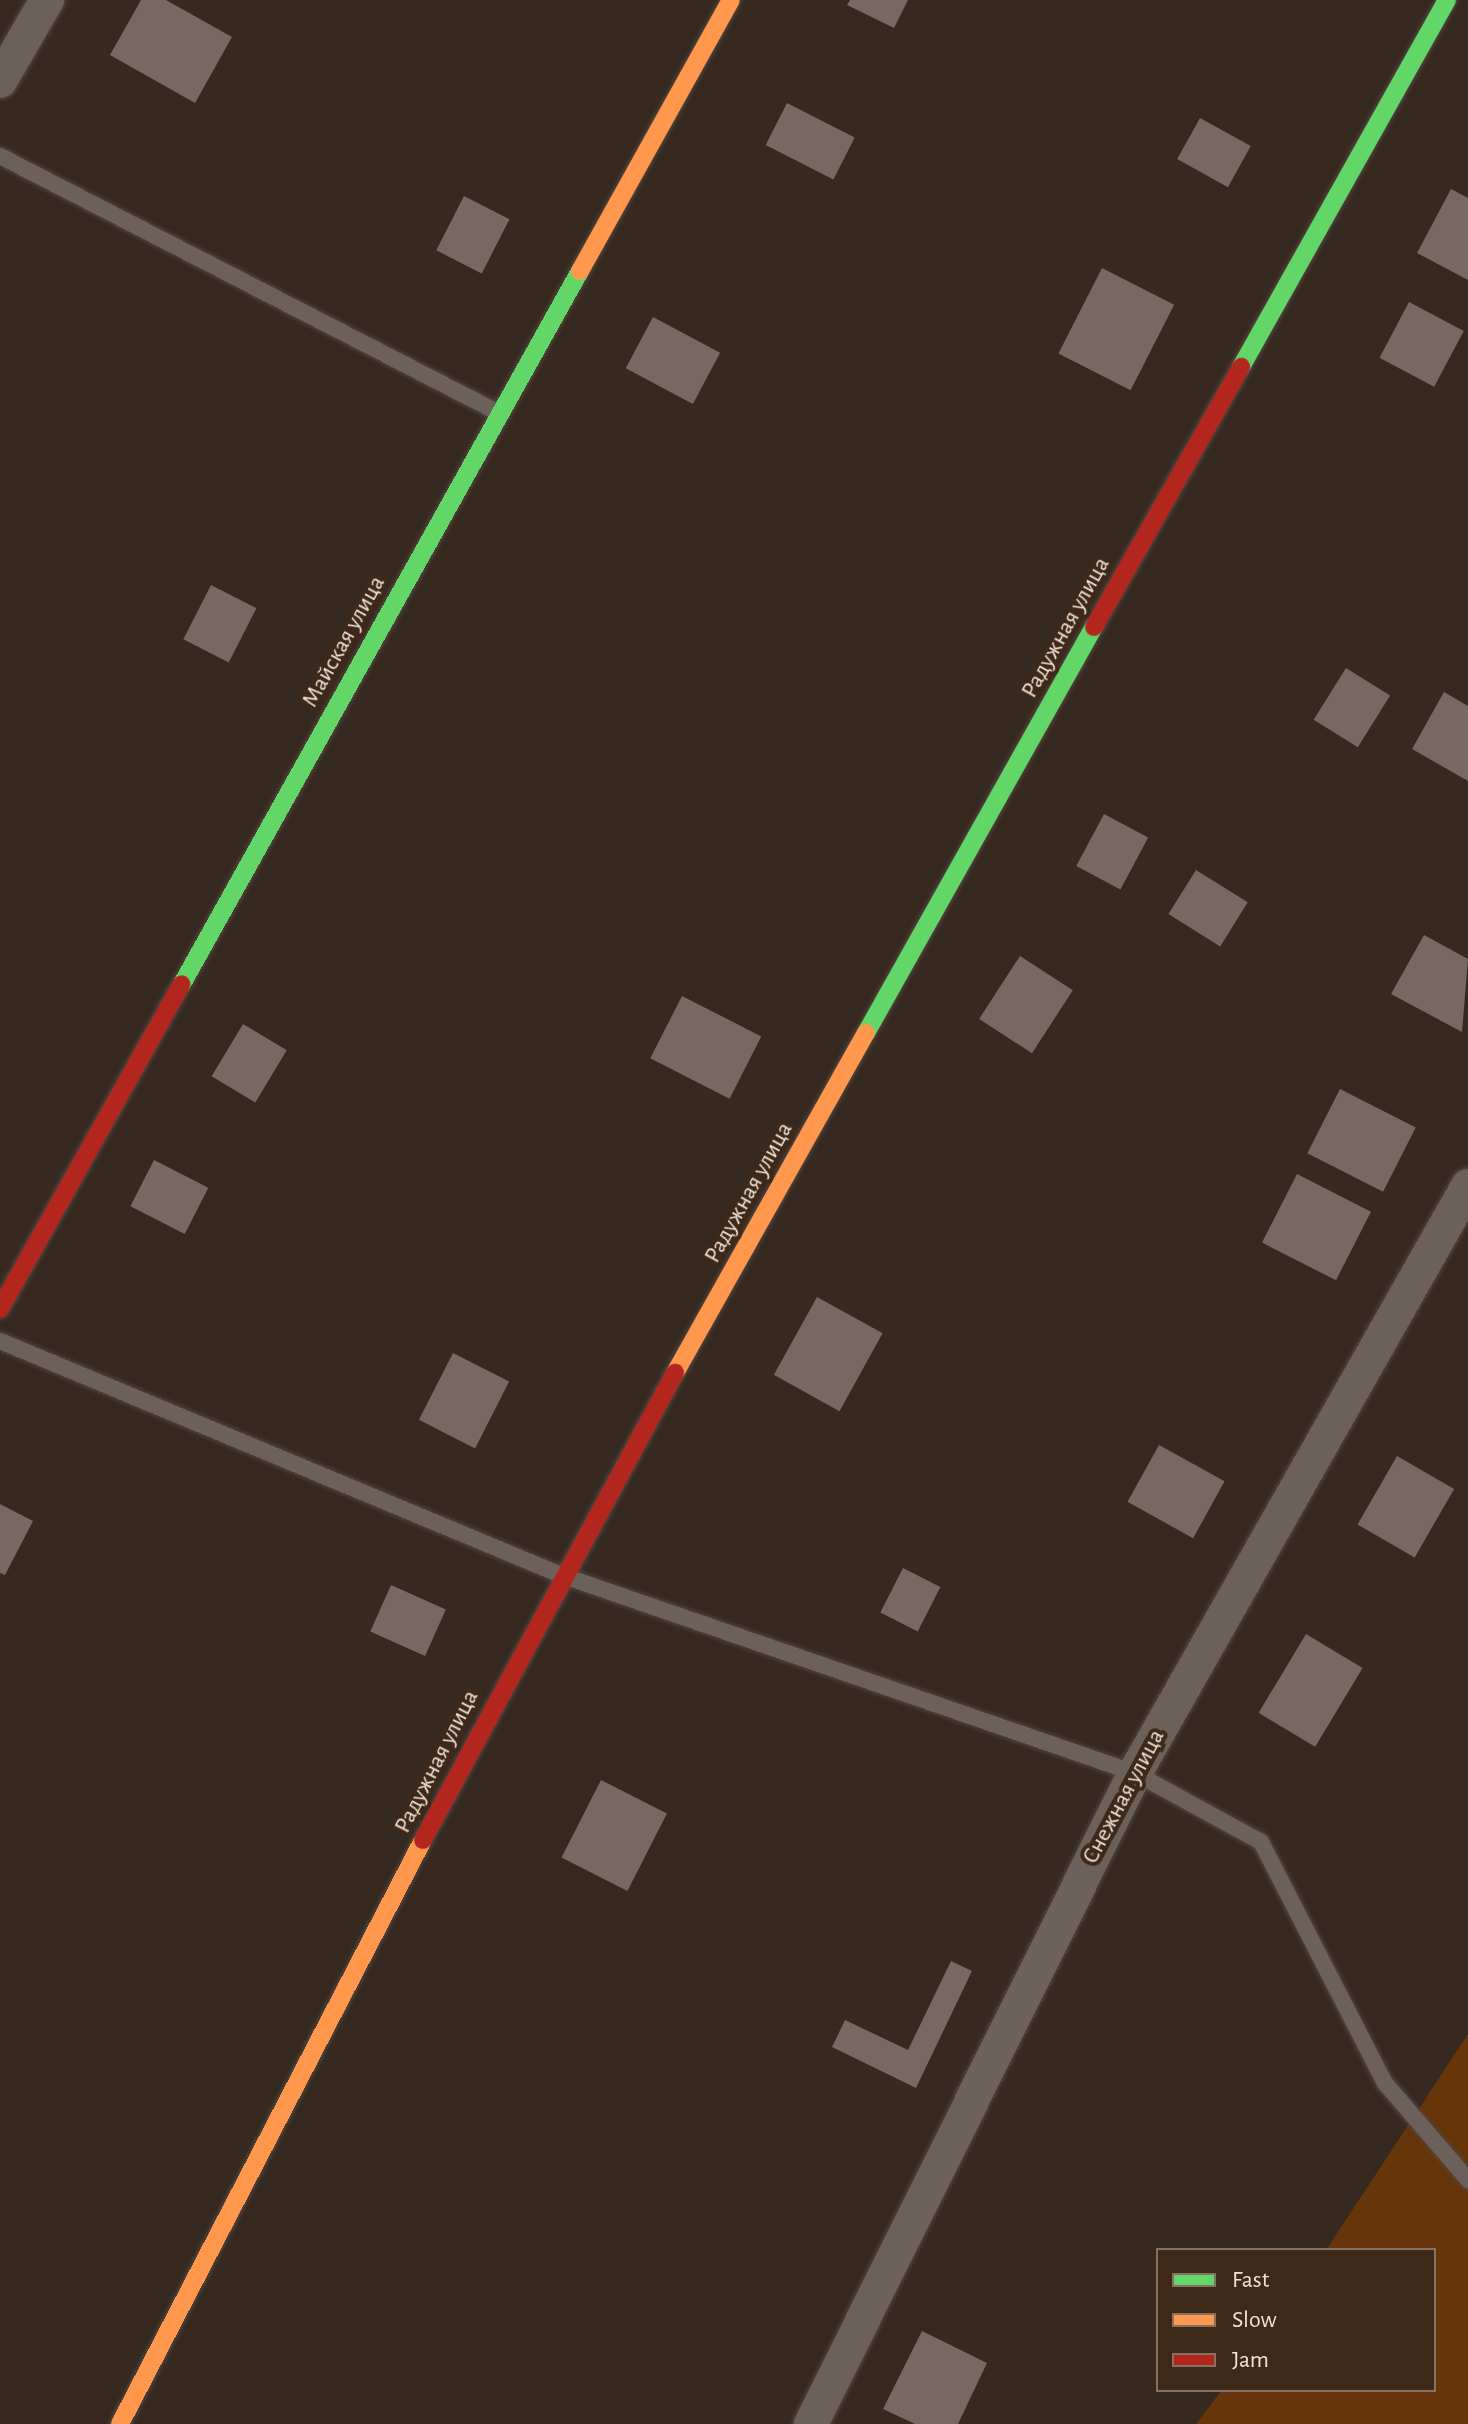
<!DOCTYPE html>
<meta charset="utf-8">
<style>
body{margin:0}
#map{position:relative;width:1468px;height:2424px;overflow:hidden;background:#362920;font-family:"Alegreya Sans",sans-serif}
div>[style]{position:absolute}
.green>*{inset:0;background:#663509}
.building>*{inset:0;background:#756961;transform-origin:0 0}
.roads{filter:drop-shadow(0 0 2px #524740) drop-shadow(0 0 2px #524740)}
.lane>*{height:16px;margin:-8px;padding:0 8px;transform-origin:8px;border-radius:8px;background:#6b605a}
.street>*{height:34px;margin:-17px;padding:0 17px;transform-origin:17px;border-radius:17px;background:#6b605a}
.fast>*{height:18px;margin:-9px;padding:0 9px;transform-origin:9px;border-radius:9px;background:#63d668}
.slow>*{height:18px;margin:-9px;padding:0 9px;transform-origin:9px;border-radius:9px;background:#ff974d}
.jam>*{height:18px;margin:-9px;padding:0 9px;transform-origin:9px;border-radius:9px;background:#b3261e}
span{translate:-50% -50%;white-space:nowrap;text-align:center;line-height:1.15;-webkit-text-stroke:8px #3e2818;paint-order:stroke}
.street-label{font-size:24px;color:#f0e1d7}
.legend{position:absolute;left:1156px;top:2248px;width:280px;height:144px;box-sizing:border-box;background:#3e2818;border:2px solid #857264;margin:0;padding:10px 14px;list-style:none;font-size:24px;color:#f0e1d7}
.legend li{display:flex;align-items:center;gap:16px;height:40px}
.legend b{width:40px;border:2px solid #857264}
</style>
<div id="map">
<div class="green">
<div style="clip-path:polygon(1468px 2034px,1468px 2424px,1196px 2424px,1222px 2390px,1434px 2390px,1434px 2250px,1326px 2250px)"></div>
</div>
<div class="building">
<div style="clip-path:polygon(141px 0,166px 0,232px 37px,195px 103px,110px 55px)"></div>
<div style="clip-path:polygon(850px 0,908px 0,894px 28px,847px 5px)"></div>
<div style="left:787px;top:103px;width:76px;height:47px;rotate:27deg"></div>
<div style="left:1200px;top:118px;width:58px;height:47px;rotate:29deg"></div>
<div style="clip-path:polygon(1451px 189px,1468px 198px,1468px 280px,1417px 253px)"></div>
<div style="left:464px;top:196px;width:51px;height:61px;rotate:27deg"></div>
<div style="left:1102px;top:268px;width:81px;height:96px;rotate:27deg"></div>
<div style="left:1409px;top:302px;width:62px;height:63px;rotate:28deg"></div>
<div style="left:653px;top:317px;width:76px;height:58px;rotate:28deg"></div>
<div style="left:211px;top:585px;width:51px;height:61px;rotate:27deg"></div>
<div style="left:1346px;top:668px;width:52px;height:61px;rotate:32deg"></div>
<div style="clip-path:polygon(1444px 692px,1468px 706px,1468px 781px,1412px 749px)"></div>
<div style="left:1104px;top:814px;width:50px;height:59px;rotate:28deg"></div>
<div style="left:1196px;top:870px;width:61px;height:52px;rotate:32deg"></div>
<div style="clip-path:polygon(1424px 935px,1468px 959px,1462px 1032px,1391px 994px)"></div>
<div style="left:1020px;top:956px;width:63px;height:75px;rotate:33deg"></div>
<div style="left:682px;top:996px;width:89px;height:70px;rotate:27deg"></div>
<div style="left:243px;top:1024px;width:51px;height:61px;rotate:31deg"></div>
<div style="left:1340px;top:1089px;width:85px;height:72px;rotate:27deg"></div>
<div style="left:154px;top:1160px;width:61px;height:52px;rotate:27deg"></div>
<div style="left:1297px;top:1174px;width:83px;height:77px;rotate:27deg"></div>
<div style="left:817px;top:1297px;width:75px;height:89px;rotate:29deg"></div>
<div style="left:453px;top:1353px;width:63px;height:75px;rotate:27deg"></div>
<div style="left:1159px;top:1445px;width:75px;height:65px;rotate:29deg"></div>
<div style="left:1397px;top:1456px;width:66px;height:79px;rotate:30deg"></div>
<div style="clip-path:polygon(0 1504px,33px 1521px,5px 1575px,0 1573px)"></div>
<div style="left:903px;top:1568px;width:42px;height:50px;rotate:27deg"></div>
<div style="left:391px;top:1585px;width:60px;height:51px;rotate:24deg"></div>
<div style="left:1306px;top:1634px;width:66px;height:92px;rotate:31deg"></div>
<div style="left:601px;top:1780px;width:74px;height:87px;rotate:27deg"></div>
<div style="clip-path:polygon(951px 1961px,972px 1971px,916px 2088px,832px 2047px,845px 2020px,908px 2050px)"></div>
<div style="clip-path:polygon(922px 2331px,987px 2363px,958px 2424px,915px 2424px,883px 2409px)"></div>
</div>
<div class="roads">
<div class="lane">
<div style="left:0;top:156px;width:561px;rotate:27.25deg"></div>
<div style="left:0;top:1341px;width:608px;rotate:22.64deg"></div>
<div style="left:561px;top:1575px;width:607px;rotate:19.03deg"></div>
<div style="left:1135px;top:1773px;width:144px;rotate:28.7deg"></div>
<div style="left:1261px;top:1842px;width:271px;rotate:62.8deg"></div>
<div style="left:1385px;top:2083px;width:128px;rotate:49.4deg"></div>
</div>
<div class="street">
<div style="left:0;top:81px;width:94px;rotate:-59.9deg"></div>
<div style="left:811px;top:2424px;width:727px;rotate:-63.54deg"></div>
<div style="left:1135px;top:1773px;width:675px;rotate:-60.43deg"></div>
</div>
<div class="fast">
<div style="left:1241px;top:367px;width:421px;rotate:-60.7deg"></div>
<div style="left:182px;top:984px;width:817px;rotate:-60.83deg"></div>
<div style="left:866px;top:1033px;width:466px;rotate:-60.7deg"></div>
</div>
<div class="slow">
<div style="left:580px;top:271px;width:310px;rotate:-60.9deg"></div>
<div style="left:675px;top:1373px;width:390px;rotate:-60.7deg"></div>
<div style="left:120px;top:2424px;width:658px;rotate:-62.58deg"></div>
</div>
<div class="jam">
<div style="left:1094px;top:627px;width:299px;rotate:-60.5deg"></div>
<div style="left:0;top:1309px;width:372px;rotate:-60.8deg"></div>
<div style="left:423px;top:1840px;width:531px;rotate:-61.65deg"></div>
</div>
</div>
<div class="street-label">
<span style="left:1066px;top:628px;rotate:-61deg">Радужная улица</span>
<span style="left:344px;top:642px;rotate:-61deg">Майская улица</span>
<span style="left:749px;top:1193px;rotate:-61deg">Радужная улица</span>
<span style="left:437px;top:1762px;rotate:-63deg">Радужная улица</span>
<span style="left:1124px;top:1797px;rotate:-62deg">Снежная улица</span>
</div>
<ul class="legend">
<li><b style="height:10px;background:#63d668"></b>Fast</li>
<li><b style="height:10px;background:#ff974d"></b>Slow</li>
<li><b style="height:10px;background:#b3261e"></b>Jam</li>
</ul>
</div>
